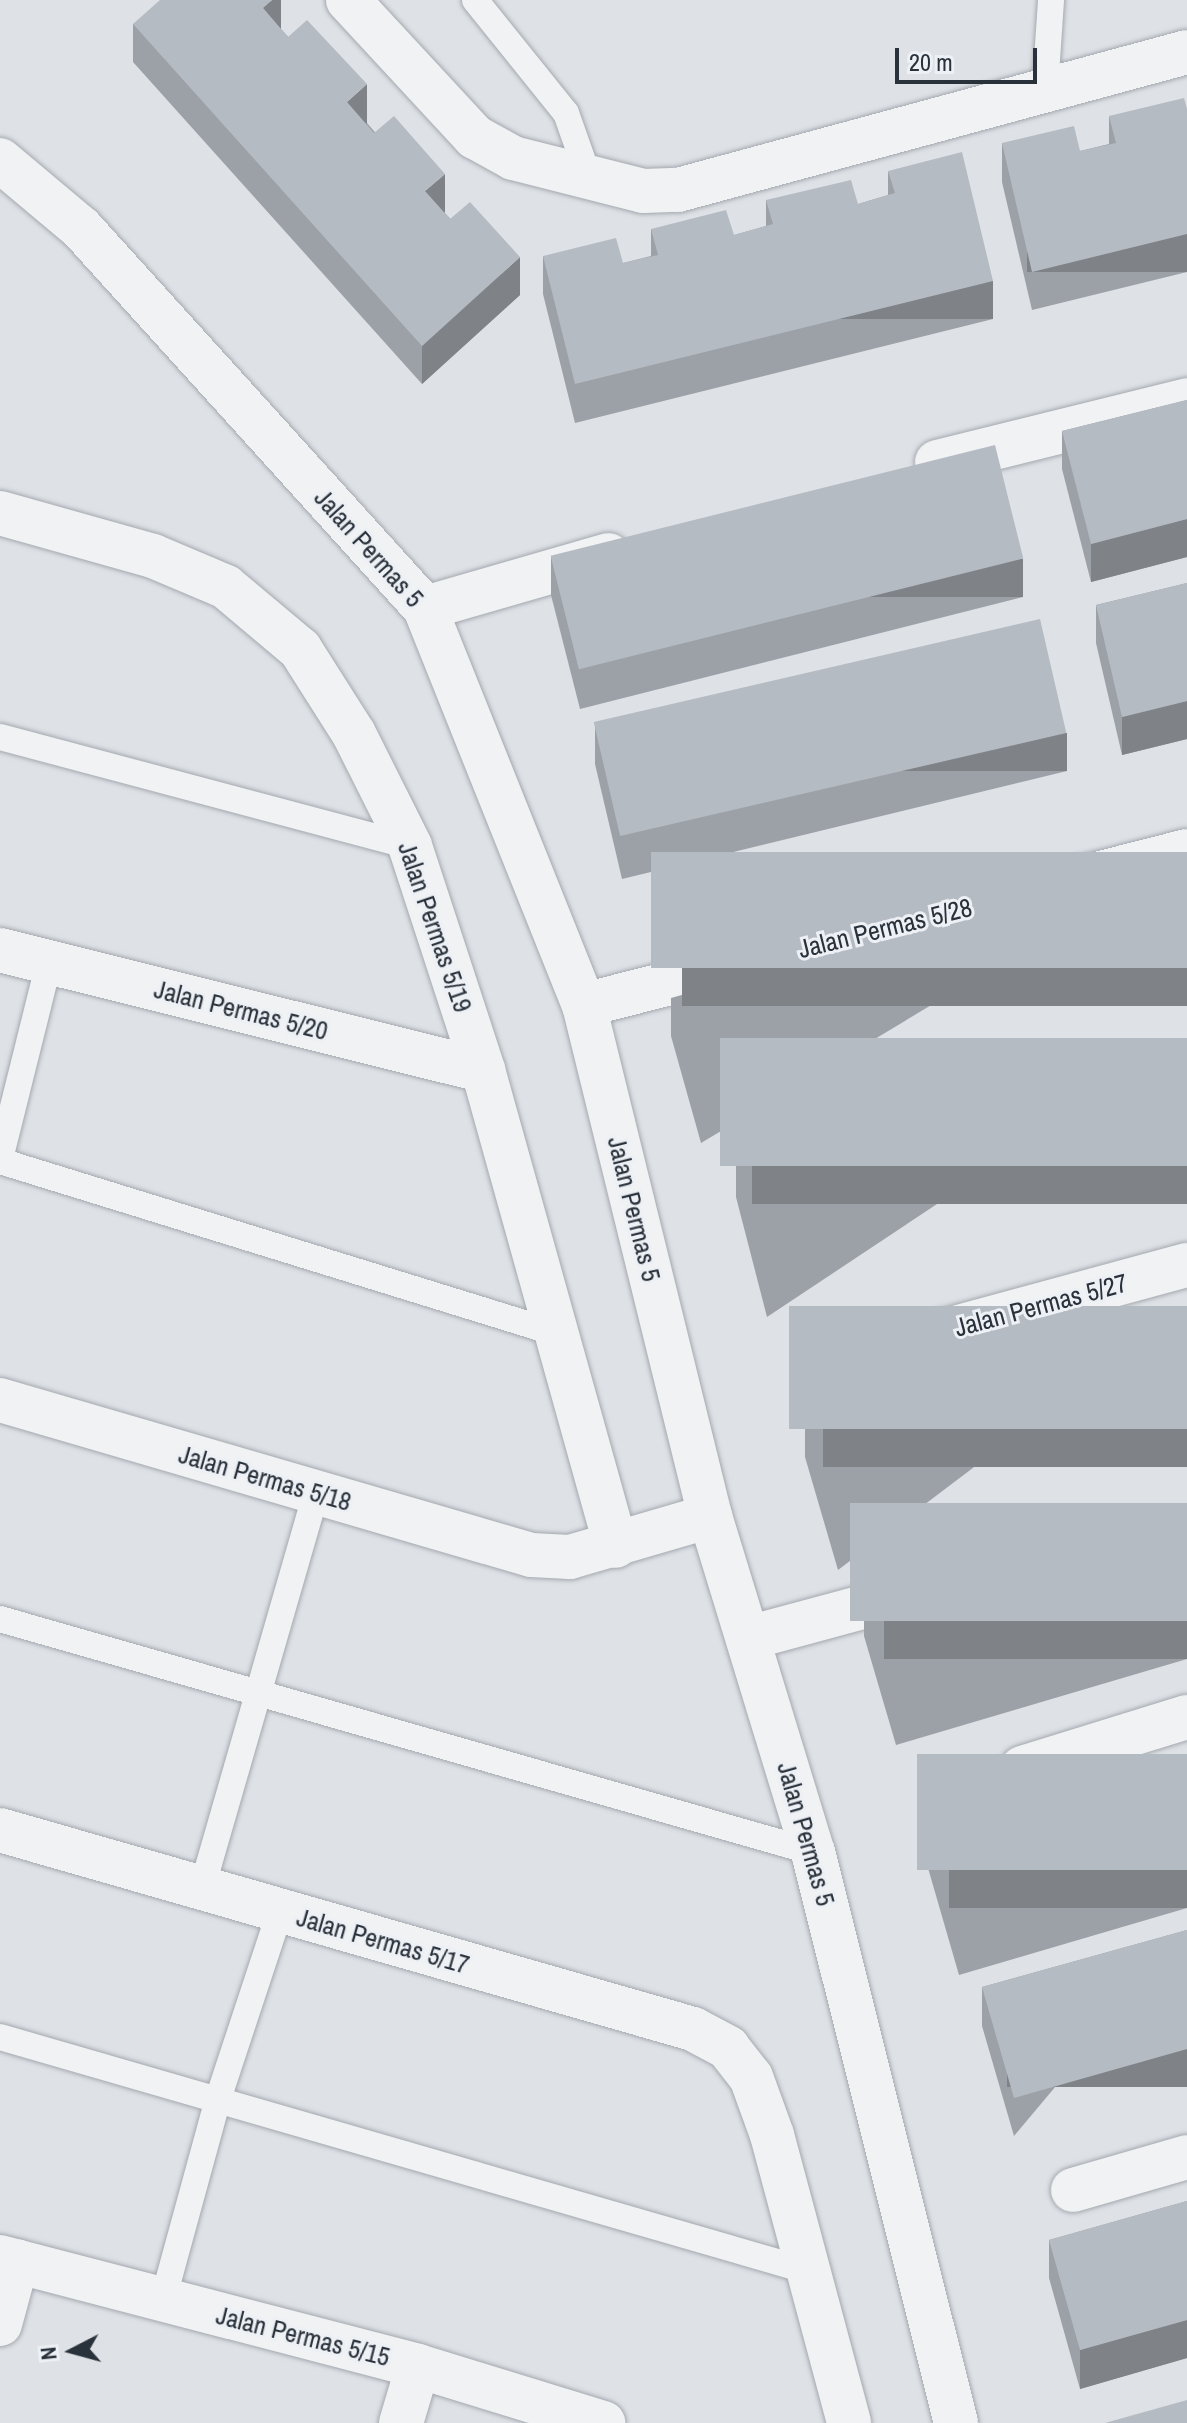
<!DOCTYPE html>
<style>
body{margin:0}
#map{position:relative;width:1187px;height:2423px;overflow:hidden;background:#dee1e6;font-family:"Archivo Narrow",sans-serif}
div>[style]{position:absolute}
.roads{filter:drop-shadow(0 0 2px #a4a9af) drop-shadow(0 0 2px #a4a9af)}
.service>*{height:26px;margin:-13px;padding:0 13px;transform-origin:13px;border-radius:13px;background:#f0f2f4}
.minor>*{height:44px;margin:-22px;padding:0 22px;transform-origin:22px;border-radius:22px;background:#f0f2f4}
.tertiary>*{height:44px;margin:-22px;padding:0 22px;transform-origin:22px;border-radius:22px;background:#f0f2f4}
.wall>*{inset:0;background:#9ca1a7}
.shaded-wall>*{inset:0;background:#7f8388;transform-origin:0 0}
.building>*{inset:0;background:#b5bbc2;transform-origin:0 0}
span{translate:-50% -50%;white-space:nowrap;text-align:center;line-height:1.15;-webkit-text-stroke:6px #edf0f4;paint-order:stroke}
.street-label{font-size:26px;color:#29313b}
.north{position:absolute;left:32px;top:2311px;width:80px;height:80px;-webkit-text-stroke:6px #edf0f4;paint-order:stroke;rotate:264deg;font-size:22px;font-weight:700;line-height:32px;text-align:center;color:#29313b}
.north::after{content:'';display:block;margin:auto;width:28px;height:36px;background:#29313b;clip-path:polygon(50% 0,100% 100%,50% 72%,0 100%)}
.scale{position:absolute;left:895px;top:48px;width:142px;height:36px;box-sizing:border-box;border:4px solid #29313b;border-top:0;padding-left:10px;font-size:24px;line-height:28px;white-space:nowrap;color:#29313b;-webkit-text-stroke:6px #edf0f4;paint-order:stroke}
</style>
<div id="map">
<div class="roads">
<div class="service">
<div style="left:475px;top:0;width:145px;rotate:51.2deg"></div>
<div style="left:566px;top:113px;width:72px;rotate:70.6deg"></div>
<div style="left:1045px;top:89px;width:89px;rotate:-86.1deg"></div>
<div style="left:0;top:737px;width:424px;rotate:14.9deg"></div>
<div style="left:0;top:1159px;width:203px;rotate:-76deg"></div>
<div style="left:0;top:1161px;width:579px;rotate:17.18deg"></div>
<div style="left:0;top:1619px;width:846px;rotate:15.99deg"></div>
<div style="left:202px;top:1888px;width:410px;rotate:-73.9deg"></div>
<div style="left:0;top:2037px;width:845px;rotate:16.14deg"></div>
<div style="left:163px;top:2300px;width:208px;rotate:-74.7deg"></div>
<div style="left:218px;top:2099px;width:197px;rotate:-71.7deg"></div>
</div>
<div class="minor">
<div style="left:348px;top:0;width:187px;rotate:47.2deg"></div>
<div style="left:475px;top:137px;width:43px;rotate:28.9deg"></div>
<div style="left:513px;top:158px;width:134px;rotate:14.2deg"></div>
<div style="left:643px;top:191px;width:35px;rotate:-2deg"></div>
<div style="left:678px;top:190px;width:527px;rotate:-15.17deg"></div>
<div style="left:0;top:513px;width:159px;rotate:15.7deg"></div>
<div style="left:153px;top:556px;width:79px;rotate:23deg"></div>
<div style="left:226px;top:587px;width:97px;rotate:40deg"></div>
<div style="left:300px;top:649px;width:101px;rotate:57.6deg"></div>
<div style="left:354px;top:734px;width:125px;rotate:63.4deg"></div>
<div style="left:410px;top:846px;width:236px;rotate:71.9deg"></div>
<div style="left:483px;top:1070px;width:494px;rotate:74.4deg"></div>
<div style="left:425px;top:608px;width:428px;rotate:68.2deg"></div>
<div style="left:584px;top:1005px;width:526px;rotate:76.15deg"></div>
<div style="left:710px;top:1516px;width:351px;rotate:73deg"></div>
<div style="left:813px;top:1852px;width:589px;rotate:75.94deg"></div>
<div style="left:0;top:950px;width:498px;rotate:14deg"></div>
<div style="left:584px;top:1005px;width:622px;rotate:-14.33deg"></div>
<div style="left:896px;top:1344px;width:302px;rotate:-15.2deg"></div>
<div style="left:0;top:1400px;width:553px;rotate:16.27deg"></div>
<div style="left:531px;top:1555px;width:39px;rotate:3deg"></div>
<div style="left:570px;top:1557px;width:146px;rotate:-16.3deg"></div>
<div style="left:748px;top:1638px;width:180px;rotate:-15.1deg"></div>
<div style="left:1022px;top:1768px;width:173px;rotate:-17.2deg"></div>
<div style="left:0;top:1830px;width:721px;rotate:16.02deg"></div>
<div style="left:693px;top:2029px;width:40px;rotate:28deg"></div>
<div style="left:728px;top:2048px;width:37px;rotate:52deg"></div>
<div style="left:751px;top:2077px;width:62px;rotate:70.1deg"></div>
<div style="left:772px;top:2135px;width:298px;rotate:75deg"></div>
<div style="left:1073px;top:2190px;width:119px;rotate:-16.1deg"></div>
<div style="left:0;top:2257px;width:432px;rotate:14.6deg"></div>
<div style="left:418px;top:2366px;width:194px;rotate:17.1deg"></div>
<div style="left:0;top:2324px;width:65px;rotate:-74.9deg"></div>
<div style="left:401px;top:2423px;width:59px;rotate:-73.4deg"></div>
</div>
<div class="tertiary">
<div style="left:0;top:160px;width:106px;rotate:40deg"></div>
<div style="left:81px;top:228px;width:513px;rotate:47.85deg"></div>
<div style="left:425px;top:608px;width:191px;rotate:-16.1deg"></div>
<div style="left:937px;top:462px;width:258px;rotate:-13.9deg"></div>
</div>
</div>
<div class="wall">
<div style="clip-path:polygon(281px 0,281px 29px,367px 123px,445px 213px,520px 295px,422px 384px,133px 62px,133px 24px)"></div>
<div style="clip-path:polygon(1187px 109px,1187px 272px,1032px 310px,1002px 182px,1002px 143px,1080px 151px,1109px 144px,1109px 116px)"></div>
<div style="clip-path:polygon(888px 171px,993px 319px,575px 423px,543px 294px,543px 256px,623px 263px,651px 256px,651px 229px,734px 235px,766px 226px,766px 200px,858px 204px,888px 195px)"></div>
<div style="clip-path:polygon(1187px 400px,1187px 557px,1091px 582px,1062px 469px,1062px 431px)"></div>
<div style="clip-path:polygon(551px 557px,1023px 597px,580px 709px,551px 595px)"></div>
<div style="clip-path:polygon(1187px 583px,1187px 739px,1122px 755px,1096px 643px,1096px 605px)"></div>
<div style="clip-path:polygon(595px 726px,1067px 771px,622px 879px,595px 764px)"></div>
<div style="clip-path:polygon(1187px 852px,701px 1143px,671px 1036px,671px 998px)"></div>
<div style="clip-path:polygon(1187px 1038px,767px 1317px,736px 1197px,736px 1159px)"></div>
<div style="clip-path:polygon(1187px 1306px,838px 1570px,805px 1457px,805px 1419px)"></div>
<div style="clip-path:polygon(1187px 1503px,1187px 1659px,896px 1745px,864px 1636px,864px 1598px)"></div>
<div style="clip-path:polygon(1187px 1754px,1187px 1908px,959px 1975px,928px 1868px,928px 1830px)"></div>
<div style="clip-path:polygon(1187px 1930px,1014px 2136px,982px 2026px,982px 1987px)"></div>
<div style="clip-path:polygon(1187px 2201px,1187px 2358px,1080px 2389px,1049px 2278px,1049px 2240px)"></div>
</div>
<div class="shaded-wall">
<div style="clip-path:polygon(272px 0,281px 0,281px 30px,263px 8px)"></div>
<div style="clip-path:polygon(367px 84px,367px 123px,347px 140px,347px 102px)"></div>
<div style="clip-path:polygon(445px 174px,445px 212px,425px 230px,425px 191px)"></div>
<div style="left:1187px;top:234px;width:38px;height:160px;rotate:90deg"></div>
<div style="clip-path:polygon(520px 257px,520px 295px,422px 384px,422px 346px)"></div>
<div style="left:993px;top:281px;width:38px;height:431px;rotate:90deg"></div>
<div style="clip-path:polygon(1187px 519px,1187px 557px,1091px 582px,1091px 544px)"></div>
<div style="left:1023px;top:559px;width:38px;height:457px;rotate:90deg"></div>
<div style="clip-path:polygon(1187px 701px,1187px 739px,1122px 755px,1122px 717px)"></div>
<div style="left:1067px;top:733px;width:38px;height:458px;rotate:90deg"></div>
<div style="left:1187px;top:968px;width:38px;height:505px;rotate:90deg"></div>
<div style="left:1187px;top:1166px;width:38px;height:435px;rotate:90deg"></div>
<div style="left:1187px;top:1429px;width:38px;height:364px;rotate:90deg"></div>
<div style="left:1187px;top:1621px;width:38px;height:303px;rotate:90deg"></div>
<div style="left:1187px;top:1870px;width:38px;height:238px;rotate:90deg"></div>
<div style="left:1187px;top:2049px;width:38px;height:180px;rotate:90deg"></div>
<div style="clip-path:polygon(1187px 2320px,1187px 2358px,1080px 2389px,1080px 2350px)"></div>
</div>
<div class="building">
<div style="clip-path:polygon(160px 0,272px 0,263px 8px,288px 37px,307px 20px,367px 84px,347px 102px,374px 133px,394px 116px,445px 174px,425px 191px,450px 219px,470px 202px,520px 257px,422px 346px,133px 24px)"></div>
<div style="clip-path:polygon(1184px 98px,1187px 109px,1187px 234px,1032px 272px,1002px 143px,1074px 126px,1080px 151px,1116px 143px,1109px 116px)"></div>
<div style="clip-path:polygon(962px 152px,993px 281px,575px 384px,543px 256px,616px 238px,623px 263px,658px 255px,651px 229px,726px 210px,734px 235px,773px 224px,766px 200px,851px 180px,858px 204px,895px 193px,888px 171px)"></div>
<div style="clip-path:polygon(1187px 400px,1187px 519px,1091px 544px,1062px 431px)"></div>
<div style="left:995px;top:445px;width:117px;height:458px;rotate:76deg"></div>
<div style="clip-path:polygon(1187px 583px,1187px 701px,1122px 717px,1096px 605px)"></div>
<div style="left:1040px;top:619px;width:117px;height:458px;rotate:77deg"></div>
<div style="left:1187px;top:852px;width:116px;height:536px;rotate:90deg"></div>
<div style="left:1187px;top:1038px;width:128px;height:467px;rotate:90deg"></div>
<div style="left:1187px;top:1306px;width:123px;height:398px;rotate:90deg"></div>
<div style="left:1187px;top:1503px;width:118px;height:337px;rotate:90deg"></div>
<div style="left:1187px;top:1754px;width:116px;height:270px;rotate:90deg"></div>
<div style="clip-path:polygon(1187px 1930px,1187px 2049px,1014px 2098px,982px 1987px)"></div>
<div style="clip-path:polygon(1187px 2201px,1187px 2320px,1080px 2350px,1049px 2240px)"></div>
<div style="clip-path:polygon(1187px 2400px,1187px 2423px,1105px 2423px)"></div>
</div>
<div class="street-label">
<span style="left:369px;top:548px;rotate:48deg">Jalan Permas 5</span>
<span style="left:435px;top:927px;rotate:71deg">Jalan Permas 5/19</span>
<span style="left:885px;top:928px;rotate:-14deg">Jalan Permas 5/28</span>
<span style="left:241px;top:1010px;rotate:14deg">Jalan Permas 5/20</span>
<span style="left:634px;top:1209px;rotate:76deg">Jalan Permas 5</span>
<span style="left:1041px;top:1305px;rotate:-15deg">Jalan Permas 5/27</span>
<span style="left:265px;top:1478px;rotate:16deg">Jalan Permas 5/18</span>
<span style="left:806px;top:1834px;rotate:74deg">Jalan Permas 5</span>
<span style="left:383px;top:1941px;rotate:16deg">Jalan Permas 5/17</span>
<span style="left:303px;top:2336px;rotate:14deg">Jalan Permas 5/15</span>
</div>
<div class="north">N</div>
<div class="scale">20 m</div>
</div>
